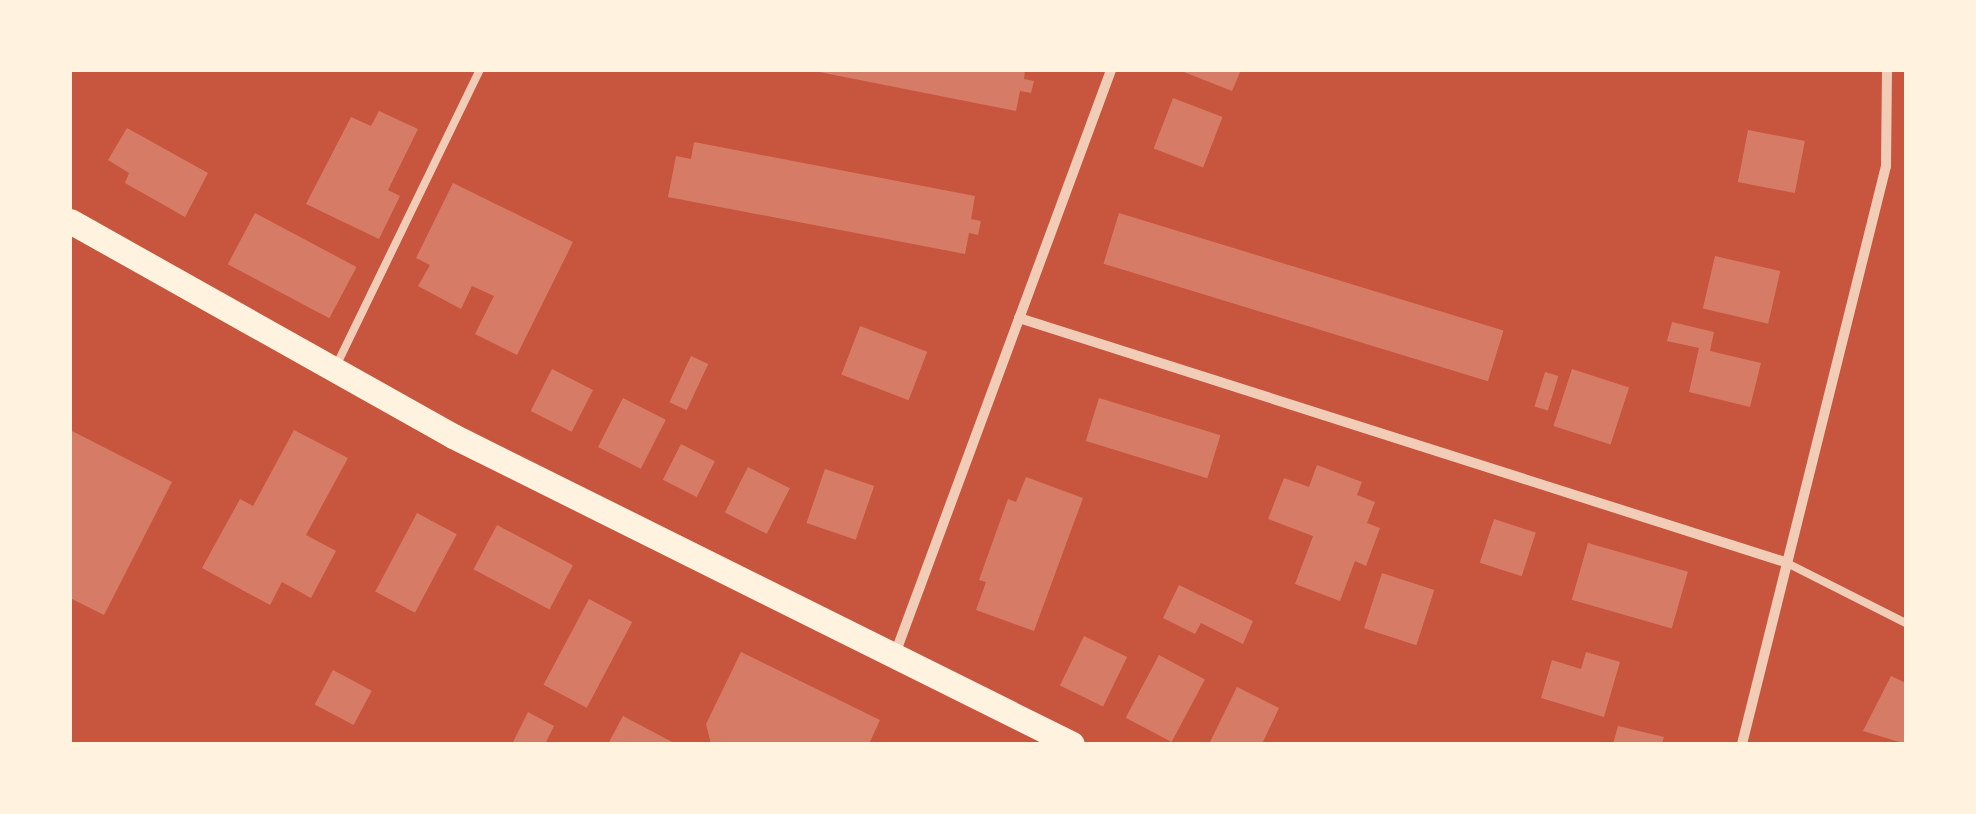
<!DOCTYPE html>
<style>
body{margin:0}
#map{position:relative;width:1976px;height:814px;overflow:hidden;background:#c8553d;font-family:Raleway,sans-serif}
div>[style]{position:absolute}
.building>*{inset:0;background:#d67c66;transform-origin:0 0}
.service>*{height:8px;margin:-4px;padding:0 4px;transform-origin:4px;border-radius:4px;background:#f1ccb7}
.minor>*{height:10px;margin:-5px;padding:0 5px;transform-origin:5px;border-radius:5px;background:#f1ccb7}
.primary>*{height:25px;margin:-12.5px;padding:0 12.5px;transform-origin:12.5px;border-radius:12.5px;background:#fff3e0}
span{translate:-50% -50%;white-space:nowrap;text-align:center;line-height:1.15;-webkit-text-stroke:9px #fff3e0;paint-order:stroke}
.frame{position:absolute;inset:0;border:72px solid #fff3e0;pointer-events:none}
</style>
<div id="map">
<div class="building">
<div style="clip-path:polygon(1025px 70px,1024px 79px,1034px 81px,1031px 93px,1020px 91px,1016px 111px,819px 72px)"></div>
<div style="clip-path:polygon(1179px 70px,1241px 70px,1232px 91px)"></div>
<div style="left:1173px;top:98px;width:53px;height:54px;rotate:21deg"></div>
<div style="clip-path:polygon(379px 111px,418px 129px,388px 190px,400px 196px,379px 239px,306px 204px,351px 117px,371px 126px)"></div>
<div style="clip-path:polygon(127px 128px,208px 173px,185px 217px,125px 183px,129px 173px,108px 160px)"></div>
<div style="left:1748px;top:130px;width:58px;height:53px;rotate:11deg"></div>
<div style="clip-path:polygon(694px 142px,975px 196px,971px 219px,981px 221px,978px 235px,969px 233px,965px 254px,668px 197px,676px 156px,691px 159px)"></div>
<div style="clip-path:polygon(453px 183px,573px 242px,517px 355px,475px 334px,494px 296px,472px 286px,461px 309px,418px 286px,430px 265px,416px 258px)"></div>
<div style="left:255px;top:213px;width:115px;height:58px;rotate:28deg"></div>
<div style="left:1119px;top:213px;width:402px;height:53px;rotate:17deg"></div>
<div style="left:1715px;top:256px;width:67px;height:54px;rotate:13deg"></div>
<div style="clip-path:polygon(1672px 322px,1714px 332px,1710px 351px,1761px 363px,1750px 407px,1689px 392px,1699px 348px,1667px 341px)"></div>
<div style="left:860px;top:326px;width:72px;height:52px;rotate:21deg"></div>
<div style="left:691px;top:356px;width:19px;height:51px;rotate:25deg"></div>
<div style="left:552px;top:369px;width:46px;height:47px;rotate:27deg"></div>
<div style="left:1572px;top:369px;width:60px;height:60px;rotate:18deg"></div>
<div style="left:1545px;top:372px;width:14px;height:36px;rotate:17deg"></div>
<div style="left:623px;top:398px;width:48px;height:55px;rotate:27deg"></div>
<div style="left:1099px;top:398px;width:127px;height:45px;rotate:17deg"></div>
<div style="clip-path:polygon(70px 430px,172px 482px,104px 615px,70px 598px)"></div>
<div style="clip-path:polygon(294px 430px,348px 458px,306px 535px,336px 551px,311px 598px,282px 582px,270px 605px,202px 568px,240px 499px,253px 506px)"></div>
<div style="left:681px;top:444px;width:38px;height:40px;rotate:27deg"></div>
<div style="clip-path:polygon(1317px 465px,1362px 482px,1357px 495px,1375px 502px,1367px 523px,1380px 528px,1366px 566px,1355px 561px,1340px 601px,1295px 584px,1313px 536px,1268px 519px,1284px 478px,1309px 487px)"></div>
<div style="left:748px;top:467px;width:47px;height:51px;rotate:27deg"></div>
<div style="left:825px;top:469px;width:52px;height:57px;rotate:19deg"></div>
<div style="clip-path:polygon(1026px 477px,1083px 498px,1034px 631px,976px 610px,986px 582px,979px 580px,1008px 499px,1016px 502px)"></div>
<div style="left:417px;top:513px;width:45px;height:89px;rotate:28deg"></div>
<div style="left:1494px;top:519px;width:44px;height:46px;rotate:18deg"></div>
<div style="left:497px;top:525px;width:86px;height:50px;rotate:28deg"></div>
<div style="left:1588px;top:543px;width:104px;height:59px;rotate:16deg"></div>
<div style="left:1382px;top:573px;width:55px;height:58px;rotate:18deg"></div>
<div style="clip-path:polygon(1179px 585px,1253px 621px,1243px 644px,1201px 623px,1195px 634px,1163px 618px)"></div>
<div style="left:589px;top:599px;width:49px;height:97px;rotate:28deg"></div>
<div style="left:1084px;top:636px;width:48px;height:55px;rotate:26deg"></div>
<div style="clip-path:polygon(741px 652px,880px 720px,869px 744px,711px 744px,706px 724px)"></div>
<div style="clip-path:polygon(1586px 652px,1620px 662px,1604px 717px,1541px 698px,1552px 660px,1581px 669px)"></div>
<div style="left:1159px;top:655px;width:52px;height:71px;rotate:28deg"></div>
<div style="left:333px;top:670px;width:44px;height:39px;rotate:28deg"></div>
<div style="clip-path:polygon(1891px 676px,1906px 683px,1906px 744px,1863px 731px)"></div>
<div style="clip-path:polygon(1237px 687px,1279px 708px,1262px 744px,1209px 744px)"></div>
<div style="clip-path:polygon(528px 712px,554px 726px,545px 744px,512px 744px)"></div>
<div style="clip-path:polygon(623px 716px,676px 744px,608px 744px)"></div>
<div style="clip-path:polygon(1618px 726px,1664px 737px,1662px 744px,1613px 744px)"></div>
</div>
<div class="service">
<div style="left:337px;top:364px;width:327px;rotate:-64.1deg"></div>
<div style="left:1785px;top:562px;width:136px;rotate:26.8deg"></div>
</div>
<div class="minor">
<div style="left:1019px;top:318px;width:804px;rotate:17.67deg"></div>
<div style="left:895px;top:654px;width:623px;rotate:-69.7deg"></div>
<div style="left:1742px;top:744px;width:596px;rotate:-76.01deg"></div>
<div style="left:1886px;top:166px;width:96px;rotate:-89.4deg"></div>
</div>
<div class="primary">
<div style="left:70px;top:221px;width:439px;rotate:29.3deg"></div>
<div style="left:453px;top:436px;width:691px;rotate:26.45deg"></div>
</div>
<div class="frame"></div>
</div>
